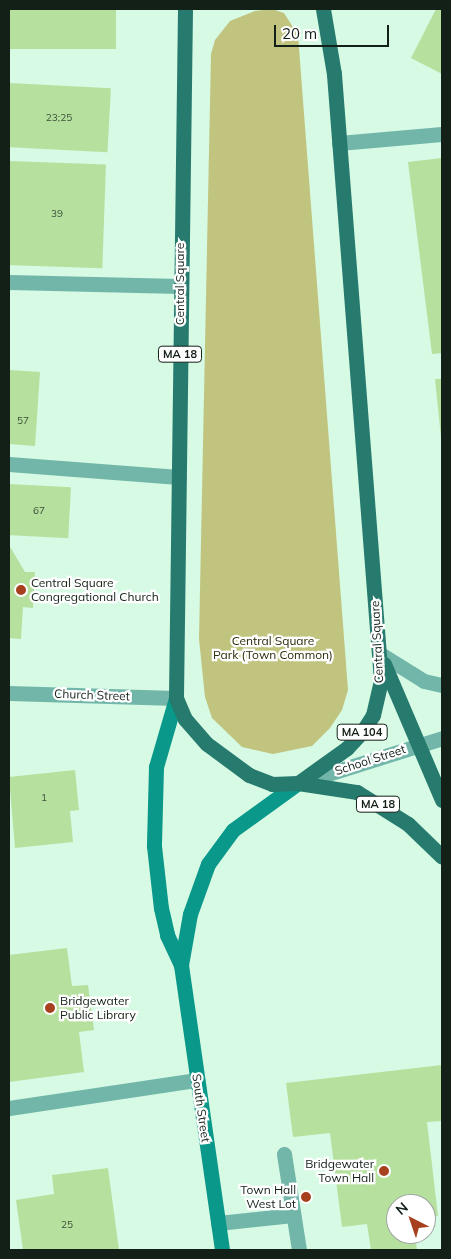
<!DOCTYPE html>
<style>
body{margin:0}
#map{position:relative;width:451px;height:1259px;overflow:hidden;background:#d6fae4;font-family:Mulish,sans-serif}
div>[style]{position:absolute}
.green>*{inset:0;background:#c1c47e}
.building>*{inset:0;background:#b6e09e;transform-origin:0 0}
.lane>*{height:15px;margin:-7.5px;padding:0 7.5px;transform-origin:7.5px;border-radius:7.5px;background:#72b6aa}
.street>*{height:15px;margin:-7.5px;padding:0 7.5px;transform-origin:7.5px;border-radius:7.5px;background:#72b6aa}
.secondary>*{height:15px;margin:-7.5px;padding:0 7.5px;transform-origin:7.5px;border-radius:7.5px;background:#099889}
.primary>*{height:15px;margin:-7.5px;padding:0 7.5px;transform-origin:7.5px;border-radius:7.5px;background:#267a6e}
.dots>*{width:14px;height:14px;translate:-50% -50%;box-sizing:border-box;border:2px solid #fff;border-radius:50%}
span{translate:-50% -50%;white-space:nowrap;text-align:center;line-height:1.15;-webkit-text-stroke:4.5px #fff;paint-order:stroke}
.number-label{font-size:10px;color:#3c503a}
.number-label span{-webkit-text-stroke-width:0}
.shield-label span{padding:1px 4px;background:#fff;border:1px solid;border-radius:4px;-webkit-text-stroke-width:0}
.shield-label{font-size:11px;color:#132018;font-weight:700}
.street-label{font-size:12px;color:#132018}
.poi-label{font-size:12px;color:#132018}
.left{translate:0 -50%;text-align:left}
.right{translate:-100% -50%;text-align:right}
.park-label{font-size:12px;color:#2b2c0a}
.frame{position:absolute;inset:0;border:10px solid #132018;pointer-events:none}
.north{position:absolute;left:386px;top:1194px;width:50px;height:50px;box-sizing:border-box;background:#fff;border:1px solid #a1a6a3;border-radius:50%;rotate:319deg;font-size:14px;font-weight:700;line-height:20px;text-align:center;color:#132018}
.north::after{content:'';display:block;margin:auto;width:18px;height:22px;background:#a7401e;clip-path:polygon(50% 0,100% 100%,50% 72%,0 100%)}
.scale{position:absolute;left:274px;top:25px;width:115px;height:22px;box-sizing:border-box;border:2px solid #132018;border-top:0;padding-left:6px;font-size:15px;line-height:18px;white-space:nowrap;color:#132018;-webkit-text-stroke:4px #fff;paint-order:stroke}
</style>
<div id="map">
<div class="green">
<div style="clip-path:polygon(272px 9px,284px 13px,298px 35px,348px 690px,342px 710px,330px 728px,312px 746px,273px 754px,242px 747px,212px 718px,205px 697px,199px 639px,211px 54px,215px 40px,230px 21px,255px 11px)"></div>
</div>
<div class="building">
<div style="left:9px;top:9px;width:107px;height:40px"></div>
<div style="clip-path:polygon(436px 9px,442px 9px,442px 74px,411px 58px)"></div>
<div style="left:9px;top:83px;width:102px;height:64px;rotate:3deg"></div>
<div style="clip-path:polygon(442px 158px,442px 353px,432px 354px,408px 162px)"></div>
<div style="left:9px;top:161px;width:97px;height:104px;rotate:2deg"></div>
<div style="clip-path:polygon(9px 370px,40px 372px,35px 446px,9px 444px)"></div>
<div style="clip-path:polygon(435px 379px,442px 379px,442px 437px,441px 437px)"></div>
<div style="left:9px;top:484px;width:62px;height:51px;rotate:3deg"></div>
<div style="clip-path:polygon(9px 545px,25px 572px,35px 572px,33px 608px,23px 607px,21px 639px,9px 638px)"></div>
<div style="clip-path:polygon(75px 770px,79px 810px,70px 811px,73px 842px,15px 848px,9px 777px)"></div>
<div style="clip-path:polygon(67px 948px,72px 986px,88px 985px,94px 1030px,79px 1032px,84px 1072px,9px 1082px,9px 955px)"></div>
<div style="clip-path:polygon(442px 1065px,442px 1121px,427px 1122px,438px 1216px,426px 1217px,426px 1204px,396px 1204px,396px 1234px,415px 1234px,417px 1250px,371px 1250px,367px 1224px,342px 1227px,330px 1133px,293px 1137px,286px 1083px)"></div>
<div style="clip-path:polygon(108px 1168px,119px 1250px,23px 1250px,16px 1200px,54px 1194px,52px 1175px)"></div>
</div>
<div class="lane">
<div style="left:339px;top:143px;width:103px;rotate:-5deg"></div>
<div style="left:9px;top:282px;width:171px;rotate:1.3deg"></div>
<div style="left:9px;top:464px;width:170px;rotate:4.4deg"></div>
<div style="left:9px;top:1108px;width:190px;rotate:-8.5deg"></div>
<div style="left:284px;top:1154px;width:97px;rotate:81.1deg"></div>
<div style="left:218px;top:1223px;width:75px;rotate:-6.1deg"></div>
</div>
<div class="street">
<div style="left:379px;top:653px;width:53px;rotate:31.9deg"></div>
<div style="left:424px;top:681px;width:18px;rotate:13deg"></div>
<div style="left:9px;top:693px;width:167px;rotate:1.7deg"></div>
<div style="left:302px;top:782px;width:147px;rotate:-17.4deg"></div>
</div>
<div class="secondary">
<div style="left:176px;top:698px;width:72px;rotate:106.2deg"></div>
<div style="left:156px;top:767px;width:79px;rotate:91.5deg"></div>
<div style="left:154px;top:846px;width:62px;rotate:83.6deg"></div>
<div style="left:161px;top:908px;width:28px;rotate:77deg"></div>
<div style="left:167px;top:935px;width:33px;rotate:65deg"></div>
<div style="left:181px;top:965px;width:288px;rotate:81.8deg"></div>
<div style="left:181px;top:965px;width:52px;rotate:-80deg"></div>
<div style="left:190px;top:914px;width:53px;rotate:-70.2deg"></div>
<div style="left:208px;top:864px;width:42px;rotate:-53.7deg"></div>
<div style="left:233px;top:830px;width:80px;rotate:-35.9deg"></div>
</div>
<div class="primary">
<div style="left:185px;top:9px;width:689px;rotate:90.75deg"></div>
<div style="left:176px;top:698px;width:23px;rotate:67deg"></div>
<div style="left:185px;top:719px;width:33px;rotate:49deg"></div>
<div style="left:207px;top:744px;width:52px;rotate:36.4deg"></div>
<div style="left:249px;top:775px;width:25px;rotate:21deg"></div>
<div style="left:272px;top:784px;width:26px;rotate:-2deg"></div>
<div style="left:298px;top:783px;width:60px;rotate:8.7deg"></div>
<div style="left:357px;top:792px;width:60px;rotate:32.1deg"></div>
<div style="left:408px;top:824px;width:47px;rotate:44.1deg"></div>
<div style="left:384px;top:664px;width:148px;rotate:66.9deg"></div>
<div style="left:298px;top:783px;width:60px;rotate:-35.5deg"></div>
<div style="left:347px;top:748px;width:22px;rotate:-47deg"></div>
<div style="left:362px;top:732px;width:20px;rotate:-57deg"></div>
<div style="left:373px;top:715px;width:35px;rotate:-77deg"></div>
<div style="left:381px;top:681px;width:609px;rotate:-94.43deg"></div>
<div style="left:334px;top:74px;width:66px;rotate:-99.6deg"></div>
</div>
<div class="dots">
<div style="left:21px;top:590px;background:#a7401e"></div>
<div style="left:50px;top:1008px;background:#a7401e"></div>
<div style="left:384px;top:1171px;background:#a7401e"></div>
<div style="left:306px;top:1197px;background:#a7401e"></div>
</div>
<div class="number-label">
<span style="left:59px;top:118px">23;25</span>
<span style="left:57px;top:214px">39</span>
<span style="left:23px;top:421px">57</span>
<span style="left:39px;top:511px">67</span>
<span style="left:44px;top:798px">1</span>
<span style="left:67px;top:1225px">25</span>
</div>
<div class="shield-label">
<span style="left:180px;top:354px">MA 18</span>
<span style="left:362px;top:732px">MA 104</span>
<span style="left:378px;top:804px">MA 18</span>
</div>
<div class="street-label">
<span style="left:180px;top:284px;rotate:-90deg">Central Square</span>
<span style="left:377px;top:642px;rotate:-93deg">Central Square</span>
<span style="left:92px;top:695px;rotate:2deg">Church Street</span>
<span style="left:370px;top:760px;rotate:-18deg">School Street</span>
<span style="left:201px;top:1108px;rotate:82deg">South Street</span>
</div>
<div class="poi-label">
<span class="left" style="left:31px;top:590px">Central Square<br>Congregational Church</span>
<span class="left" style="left:60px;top:1008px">Bridgewater<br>Public Library</span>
<span class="right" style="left:374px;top:1171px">Bridgewater<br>Town Hall</span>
<span class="right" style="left:296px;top:1197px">Town Hall<br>West Lot</span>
</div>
<div class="park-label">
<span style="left:273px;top:648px">Central Square<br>Park (Town Common)</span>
</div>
<div class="frame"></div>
<div class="north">N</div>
<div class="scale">20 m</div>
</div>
